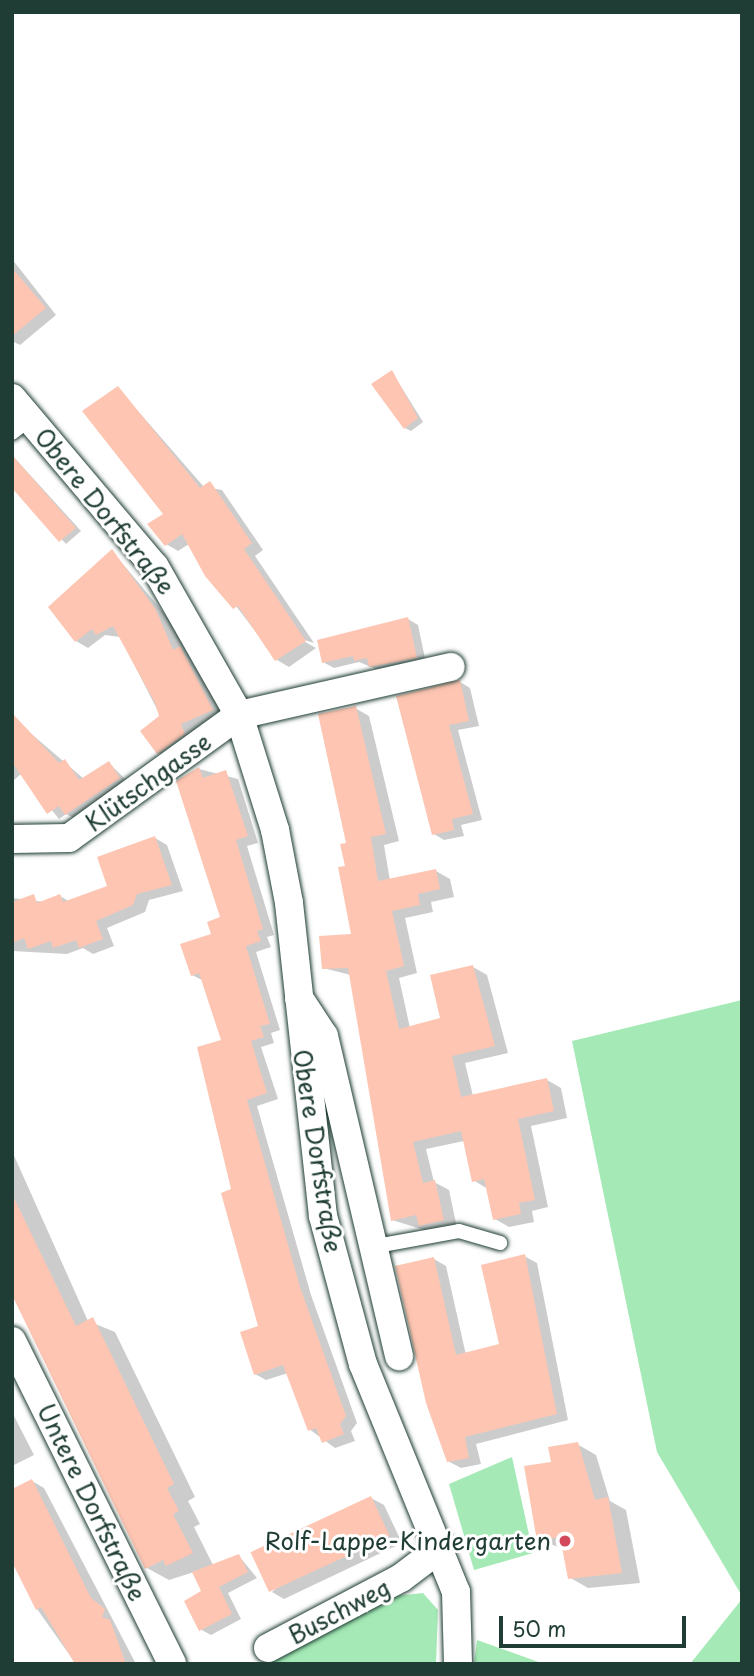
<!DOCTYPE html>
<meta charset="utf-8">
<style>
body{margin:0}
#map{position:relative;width:754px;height:1676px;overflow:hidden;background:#fff;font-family:"Playpen Sans",sans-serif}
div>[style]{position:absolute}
.green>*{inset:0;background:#a5eab6}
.shadow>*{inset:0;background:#0003}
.building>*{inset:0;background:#fdc5b2;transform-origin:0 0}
.roads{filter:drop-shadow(0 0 2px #1f3d34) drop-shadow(0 0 2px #1f3d34)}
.service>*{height:14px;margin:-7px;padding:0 7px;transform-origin:7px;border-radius:7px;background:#fff}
.minor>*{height:28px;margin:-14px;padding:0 14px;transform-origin:14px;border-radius:14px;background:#fff}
.dots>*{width:19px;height:19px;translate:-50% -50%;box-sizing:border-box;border:4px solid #fff;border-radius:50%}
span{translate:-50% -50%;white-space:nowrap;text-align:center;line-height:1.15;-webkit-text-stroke:6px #fff;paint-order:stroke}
.street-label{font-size:24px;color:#1f3d34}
.poi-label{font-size:24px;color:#1f3d34}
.right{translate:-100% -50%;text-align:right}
.frame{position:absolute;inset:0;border:14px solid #1f3d34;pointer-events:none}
.scale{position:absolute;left:499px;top:1616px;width:187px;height:32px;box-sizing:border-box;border:4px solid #1f3d34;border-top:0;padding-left:9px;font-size:21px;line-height:24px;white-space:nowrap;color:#1f3d34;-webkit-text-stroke:5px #fff;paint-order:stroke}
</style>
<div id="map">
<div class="green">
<div style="clip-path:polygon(742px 1000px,742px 1596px,657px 1452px,572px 1041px)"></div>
<div style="clip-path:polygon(512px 1457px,533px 1553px,474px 1570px,449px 1484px)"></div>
<div style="clip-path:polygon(423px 1593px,438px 1610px,436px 1664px,265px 1664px,396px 1596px)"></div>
<div style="clip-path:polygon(742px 1599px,742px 1664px,690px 1664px)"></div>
<div style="clip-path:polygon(477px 1640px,544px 1664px,474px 1664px)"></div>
</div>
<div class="shadow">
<div style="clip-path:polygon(12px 259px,56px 315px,20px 345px,12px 341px)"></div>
<div style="clip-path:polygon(392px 372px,423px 422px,411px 431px,405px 428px)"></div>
<div style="clip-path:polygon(118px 388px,204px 487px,222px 490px,263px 550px,255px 556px,314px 643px,298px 638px,316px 648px,289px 667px,277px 660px,189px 544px,178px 551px,166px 544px,166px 514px)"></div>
<div style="clip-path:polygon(12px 455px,81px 531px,66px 544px,12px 485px)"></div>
<div style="clip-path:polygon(112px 551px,168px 618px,224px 717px,192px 731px,196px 741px,170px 760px,158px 753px,161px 717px,120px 637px,105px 635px,88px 648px,76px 641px)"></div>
<div style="clip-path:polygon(408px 619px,418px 625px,426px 663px,381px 671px,359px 662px,334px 668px,323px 662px)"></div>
<div style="clip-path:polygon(460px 682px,470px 688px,479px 726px,458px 730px,482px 820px,461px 825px,464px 836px,444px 840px,434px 834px,398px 698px)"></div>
<div style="clip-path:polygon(355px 708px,369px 716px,399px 841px,384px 845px,390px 881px,436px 871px,450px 879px,454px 897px,431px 902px,433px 912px,405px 918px,417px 973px,399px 978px,410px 1028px,442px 1019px,473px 967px,487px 975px,508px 1053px,465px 1063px,473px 1096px,547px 1080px,561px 1088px,567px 1118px,531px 1126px,548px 1207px,532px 1211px,534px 1222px,509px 1227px,495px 1219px,488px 1189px,473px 1180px,464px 1141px,426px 1149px,434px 1182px,449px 1190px,457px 1228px,434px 1233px,392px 1220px,351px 975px,323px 968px,353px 936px,347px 867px)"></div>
<div style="clip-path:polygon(21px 725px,84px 779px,109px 763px,131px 785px,78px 820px,66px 814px,59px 819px,22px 773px,12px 782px,12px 734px)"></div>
<div style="clip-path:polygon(199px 769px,238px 779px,258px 843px,247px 846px,274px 935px,267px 937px,271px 947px,256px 952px,280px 1030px,271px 1033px,274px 1043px,261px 1047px,278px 1099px,257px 1106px,311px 1295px,357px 1423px,351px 1431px,355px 1441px,335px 1448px,309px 1429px,288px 1373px,266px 1380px,255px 1374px,260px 1327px,233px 1190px,223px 1041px,204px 981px,192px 975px,223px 918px)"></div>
<div style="clip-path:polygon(155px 838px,167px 845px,183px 891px,149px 900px,145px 912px,107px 928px,114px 946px,93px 954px,83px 948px,67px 954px,12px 951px,12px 898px,45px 902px,60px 896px,70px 902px,109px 887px)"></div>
<div style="clip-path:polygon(12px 1151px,88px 1321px,115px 1332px,195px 1497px,188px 1501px,200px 1524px,194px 1527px,213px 1565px,239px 1556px,257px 1578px,228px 1593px,241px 1619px,211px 1635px,200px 1629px,204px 1592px,194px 1572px,169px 1580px,147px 1568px,12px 1294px)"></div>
<div style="clip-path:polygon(524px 1256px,537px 1263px,568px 1420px,476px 1444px,481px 1464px,461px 1468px,448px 1461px,434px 1259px,446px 1266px,466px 1355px,501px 1345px)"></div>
<div style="clip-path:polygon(12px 1412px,34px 1455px,12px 1466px)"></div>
<div style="clip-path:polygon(577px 1444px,596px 1455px,610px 1501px,626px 1510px,640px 1583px,588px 1588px,569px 1577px,564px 1549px,539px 1540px,553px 1463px)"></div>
<div style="clip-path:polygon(32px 1481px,44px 1488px,136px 1664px,76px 1664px,37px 1609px)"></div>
<div style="clip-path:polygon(371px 1498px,384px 1505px,402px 1543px,284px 1599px,272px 1592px)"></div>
</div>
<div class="building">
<div style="clip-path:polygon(12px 268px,46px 308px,12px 336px)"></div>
<div style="clip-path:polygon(392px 370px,418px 418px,404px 429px,371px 384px)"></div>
<div style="clip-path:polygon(118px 386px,200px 488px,210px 481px,252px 543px,244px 549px,306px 641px,275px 661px,238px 606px,233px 609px,205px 576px,182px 534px,165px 546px,147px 524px,163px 514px,82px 411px)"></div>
<div style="clip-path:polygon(12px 455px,76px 528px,59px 542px,12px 488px)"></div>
<div style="clip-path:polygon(112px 549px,156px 610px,173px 650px,180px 646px,213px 710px,181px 724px,185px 734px,157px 754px,140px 731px,159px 716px,155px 703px,113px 626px,96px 635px,92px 629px,75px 642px,48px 607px)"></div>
<div style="clip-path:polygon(408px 617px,417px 658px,369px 667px,367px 658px,354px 661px,353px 656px,322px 663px,317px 640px)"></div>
<div style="clip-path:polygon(460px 680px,469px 721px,449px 725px,473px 814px,452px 819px,454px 830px,432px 835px,396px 696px)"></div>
<div style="clip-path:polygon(356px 706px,386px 834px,371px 837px,378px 881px,436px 869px,440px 889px,418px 894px,420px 905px,392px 911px,404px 966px,386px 971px,399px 1029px,440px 1018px,430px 975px,473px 965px,495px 1046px,452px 1056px,461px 1097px,547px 1078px,554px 1111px,518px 1119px,535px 1200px,519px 1203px,521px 1214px,493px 1220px,484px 1179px,472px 1182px,461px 1131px,413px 1142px,423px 1183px,435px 1180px,444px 1220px,419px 1226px,416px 1215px,391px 1221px,348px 968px,322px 969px,319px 936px,351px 934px,338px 867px,345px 866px,340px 844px,346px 843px,318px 714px)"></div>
<div style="clip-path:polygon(12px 713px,59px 763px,65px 759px,79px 780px,109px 761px,120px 778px,65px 815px,59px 806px,47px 814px,12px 762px)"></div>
<div style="clip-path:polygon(199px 767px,203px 778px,226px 770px,248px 836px,236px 840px,263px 929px,257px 931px,261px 941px,246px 946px,270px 1024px,260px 1026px,264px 1037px,251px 1041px,267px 1093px,247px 1100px,300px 1287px,346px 1416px,340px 1424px,344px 1434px,322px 1443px,316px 1428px,308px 1431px,283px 1365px,254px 1375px,240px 1332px,258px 1326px,221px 1193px,231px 1189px,197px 1047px,221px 1040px,199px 973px,191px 976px,180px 944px,211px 934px,207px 922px,220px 917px,176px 781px)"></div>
<div style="clip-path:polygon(155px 836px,172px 885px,137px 894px,133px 905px,96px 921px,103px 939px,79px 948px,76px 940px,53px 948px,51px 941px,28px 949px,24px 938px,12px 943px,12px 902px,34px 894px,37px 903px,60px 894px,63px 902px,107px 886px,97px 857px)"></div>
<div style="clip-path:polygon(12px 1194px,76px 1326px,93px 1317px,174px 1484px,167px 1488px,179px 1511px,173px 1514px,193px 1553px,166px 1566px,163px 1560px,145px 1569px,12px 1295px)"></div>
<div style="clip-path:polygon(525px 1254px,557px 1414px,465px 1437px,469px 1458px,447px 1462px,426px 1403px,395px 1266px,434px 1257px,456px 1355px,499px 1344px,481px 1265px)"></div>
<div style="clip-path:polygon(578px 1442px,595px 1500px,608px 1497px,622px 1573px,568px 1579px,560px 1537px,537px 1541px,524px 1466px,551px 1462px,548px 1447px)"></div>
<div style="clip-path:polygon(32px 1479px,91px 1598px,105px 1609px,102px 1617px,110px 1620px,126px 1664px,75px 1664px,41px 1607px,36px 1610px,12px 1562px,12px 1489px)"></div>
<div style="left:371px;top:1496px;width:44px;height:133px;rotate:65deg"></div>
<div style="clip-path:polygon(239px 1554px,248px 1572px,219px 1587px,232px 1614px,199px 1631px,184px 1601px,201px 1591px,192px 1572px)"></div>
</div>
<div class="roads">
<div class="service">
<div style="left:12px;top:433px;width:24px;rotate:-38deg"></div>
<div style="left:371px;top:1247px;width:89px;rotate:-10.3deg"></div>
<div style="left:459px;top:1231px;width:43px;rotate:16.3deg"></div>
</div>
<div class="minor">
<div style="left:12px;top:398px;width:221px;rotate:49.8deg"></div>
<div style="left:155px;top:567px;width:170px;rotate:60.4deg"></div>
<div style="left:239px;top:715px;width:121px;rotate:72.6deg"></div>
<div style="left:275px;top:830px;width:74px;rotate:79.1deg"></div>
<div style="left:289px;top:903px;width:315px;rotate:83.8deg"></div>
<div style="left:323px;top:1216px;width:153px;rotate:74.9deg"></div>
<div style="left:363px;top:1364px;width:246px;rotate:67.8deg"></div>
<div style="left:456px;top:1592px;width:72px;rotate:88.4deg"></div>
<div style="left:12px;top:839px;width:57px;rotate:-1deg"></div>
<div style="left:69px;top:838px;width:210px;rotate:-35.9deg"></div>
<div style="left:239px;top:715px;width:217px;rotate:-12.8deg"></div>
<div style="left:299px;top:998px;width:45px;rotate:56.7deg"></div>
<div style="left:324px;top:1036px;width:329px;rotate:76.8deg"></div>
<div style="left:12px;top:1341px;width:360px;rotate:63.6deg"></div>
<div style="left:268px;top:1648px;width:150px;rotate:-27.8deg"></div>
<div style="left:401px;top:1578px;width:51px;rotate:-37.1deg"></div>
</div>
</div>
<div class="dots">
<div style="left:565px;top:1541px;background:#d1495b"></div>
</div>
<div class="street-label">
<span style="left:105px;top:511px;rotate:51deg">Obere Dorfstraße</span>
<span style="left:148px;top:782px;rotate:-36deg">Klütschgasse</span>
<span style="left:318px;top:1151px;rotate:81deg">Obere Dorfstraße</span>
<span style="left:92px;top:1502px;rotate:64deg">Untere Dorfstraße</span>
<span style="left:339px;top:1611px;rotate:-28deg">Buschweg</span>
</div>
<div class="poi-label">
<span class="right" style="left:551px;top:1541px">Rolf-Lappe-Kindergarten</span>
</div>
<div class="frame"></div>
<div class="scale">50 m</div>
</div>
